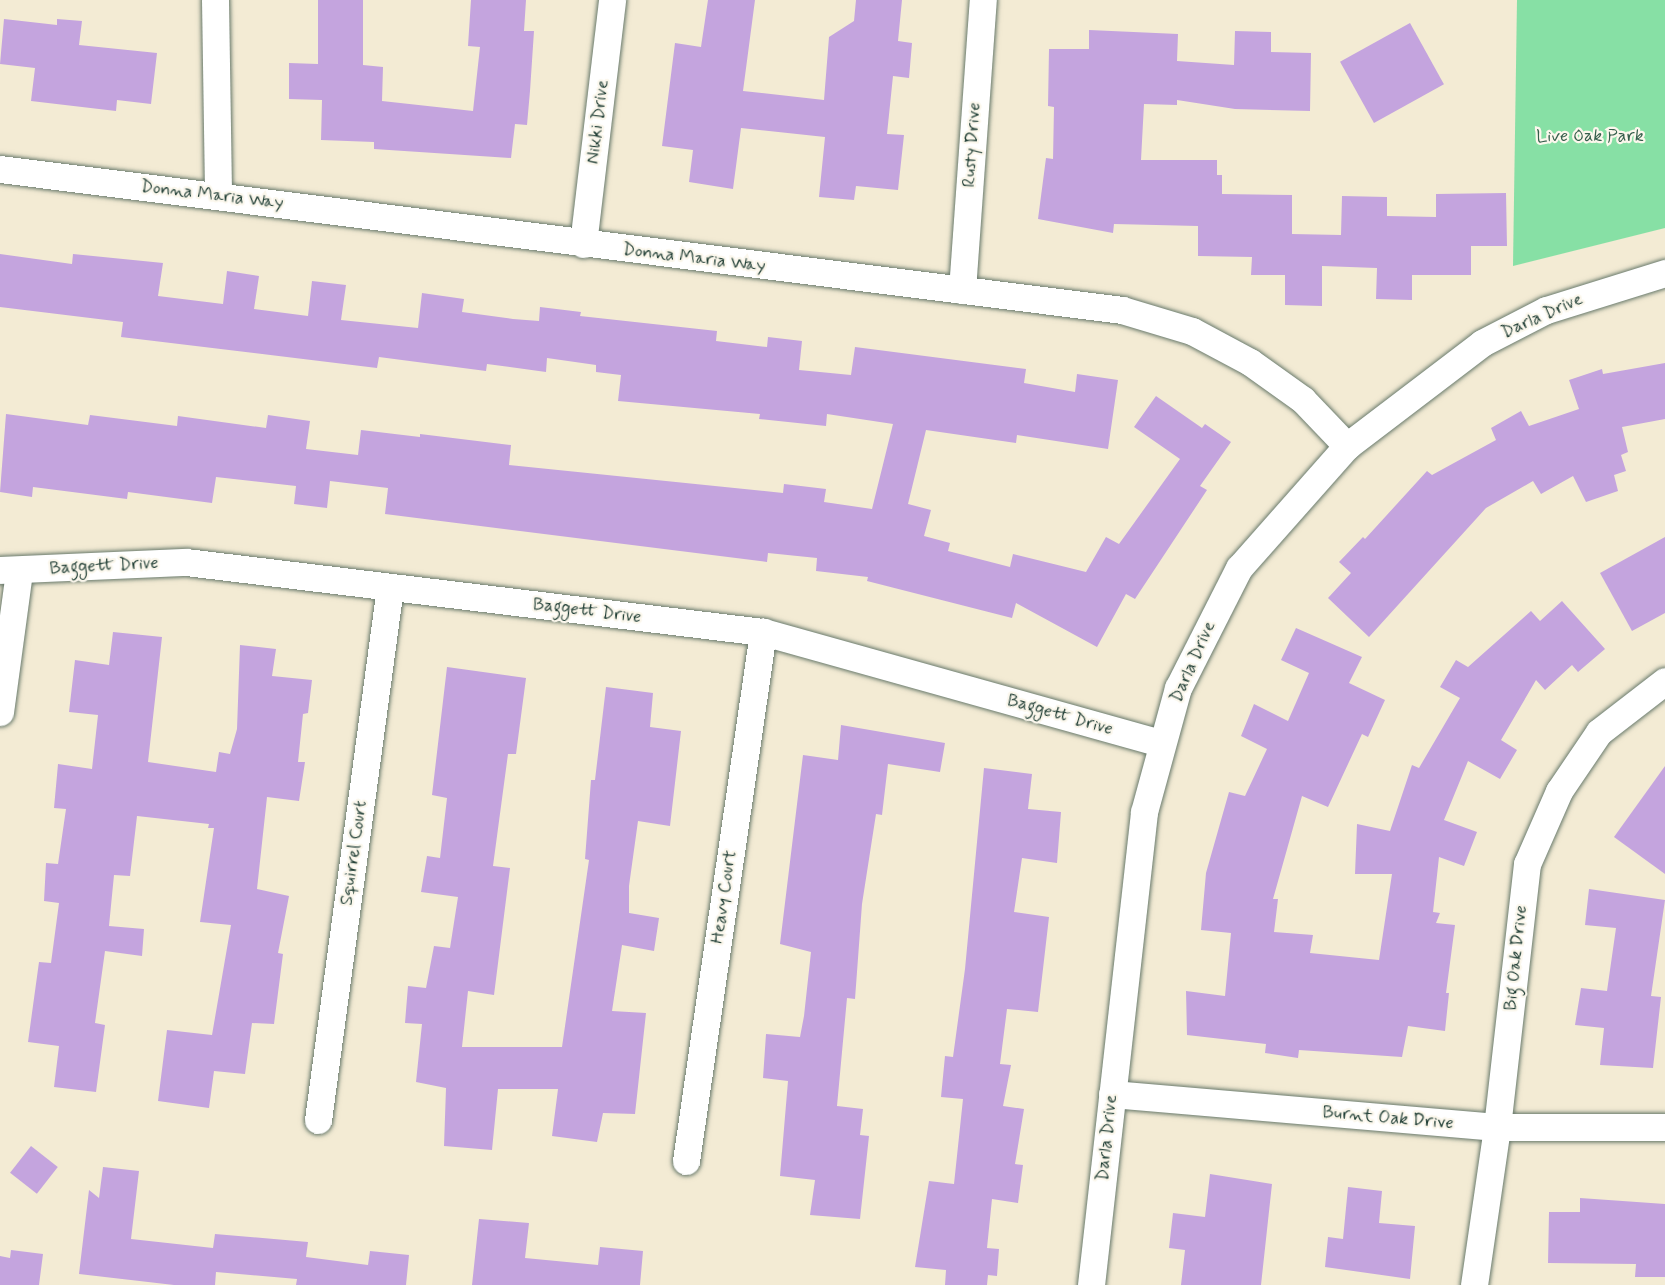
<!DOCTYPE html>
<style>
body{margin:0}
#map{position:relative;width:1665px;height:1285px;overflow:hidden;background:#f3ebd4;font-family:Mynerve,sans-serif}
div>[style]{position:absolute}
.green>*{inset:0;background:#87e0a5}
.building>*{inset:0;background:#c4a4de;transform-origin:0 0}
.roads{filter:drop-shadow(0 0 2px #697a6c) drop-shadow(0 0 2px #697a6c)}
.minor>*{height:27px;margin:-13.5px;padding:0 13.5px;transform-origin:13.5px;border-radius:13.5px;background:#fff}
span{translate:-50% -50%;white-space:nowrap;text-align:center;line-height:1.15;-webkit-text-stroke:4.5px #fbf7ec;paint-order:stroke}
.street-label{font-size:18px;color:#1f3d34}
.park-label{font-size:18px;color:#345e4b}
</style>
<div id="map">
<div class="green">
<div style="clip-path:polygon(1517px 0,1665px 0,1665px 228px,1513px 266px)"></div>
</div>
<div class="building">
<div style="clip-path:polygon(318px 0,363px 0,363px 65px,383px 67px,382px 101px,473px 111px,480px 47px,468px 46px,471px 0,526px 0,524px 31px,534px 31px,530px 91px,527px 125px,515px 124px,511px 158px,374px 149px,374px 142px,321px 140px,322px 100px,289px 99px,289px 63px,318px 64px)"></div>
<div style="clip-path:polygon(708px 0,755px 0,743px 91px,824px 100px,829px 37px,854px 21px,856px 0,902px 0,898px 41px,912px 43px,909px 78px,893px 76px,887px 134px,904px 135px,898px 190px,856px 186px,854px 200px,819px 197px,825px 137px,741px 128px,733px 189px,689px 182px,693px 150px,662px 146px,675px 43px,701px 47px)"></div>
<div style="clip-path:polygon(4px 19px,57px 25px,57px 19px,82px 21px,79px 45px,157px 53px,151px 104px,117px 100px,116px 111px,31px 101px,35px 68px,0 64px)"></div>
<div style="left:1410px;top:23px;width:70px;height:80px;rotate:61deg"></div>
<div style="clip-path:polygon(1089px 30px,1178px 34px,1177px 61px,1234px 65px,1235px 31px,1271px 32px,1271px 52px,1311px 53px,1310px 111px,1235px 109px,1177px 100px,1177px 105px,1144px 104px,1141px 160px,1217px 160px,1217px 175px,1222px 175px,1222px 194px,1292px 195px,1292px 234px,1341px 235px,1342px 196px,1387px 197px,1387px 216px,1436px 217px,1436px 194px,1506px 193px,1507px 246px,1471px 246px,1471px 275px,1412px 275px,1412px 300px,1376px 299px,1377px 268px,1322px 266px,1322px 306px,1285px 305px,1285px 275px,1251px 275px,1252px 257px,1198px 256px,1198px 226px,1114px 224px,1113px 233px,1038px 219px,1046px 158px,1053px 159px,1054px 107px,1048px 106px,1049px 49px,1089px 49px)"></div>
<div style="clip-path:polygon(0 254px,72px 264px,73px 254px,163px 263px,158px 296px,223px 304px,227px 271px,259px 276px,254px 309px,308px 316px,312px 281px,346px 285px,341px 320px,418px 328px,422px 293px,464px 299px,462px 312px,513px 319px,539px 321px,540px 307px,581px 312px,580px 316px,717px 331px,716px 341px,767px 347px,768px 337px,802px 341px,799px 370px,851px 375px,855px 347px,1026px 369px,1024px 383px,1075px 392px,1077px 374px,1118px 380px,1108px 449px,1017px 435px,1016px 443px,926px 430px,908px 504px,931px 510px,924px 536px,950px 543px,948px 551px,1010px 567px,1013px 554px,1086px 572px,1106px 537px,1119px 544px,1180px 459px,1134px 427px,1156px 396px,1202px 428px,1205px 424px,1231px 442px,1200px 486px,1207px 490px,1135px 599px,1126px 594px,1097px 647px,1016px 603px,1012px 618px,867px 581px,868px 577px,816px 571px,817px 558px,768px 553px,767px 562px,385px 514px,388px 488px,330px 481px,327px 508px,294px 504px,296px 486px,216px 477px,212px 503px,128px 492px,127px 499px,33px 487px,32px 497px,0 492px,6px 414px,88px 425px,90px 415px,177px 426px,178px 416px,266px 428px,268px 415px,310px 421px,306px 449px,358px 455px,361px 430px,420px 437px,420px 434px,511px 445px,509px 465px,783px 493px,784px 484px,826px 489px,824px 502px,872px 509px,893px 424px,827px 414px,826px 426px,759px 419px,760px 414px,618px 401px,621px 375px,596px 372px,596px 365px,547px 358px,546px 372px,487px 364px,486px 371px,379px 357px,377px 368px,121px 337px,123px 322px,0 307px)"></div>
<div style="clip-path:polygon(1665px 363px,1665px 419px,1622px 427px,1628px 452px,1621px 455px,1626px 471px,1614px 475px,1618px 491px,1586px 502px,1573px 476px,1541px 494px,1533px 481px,1486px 508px,1369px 637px,1328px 598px,1351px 573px,1339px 562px,1363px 537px,1365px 539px,1427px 471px,1432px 475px,1496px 440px,1491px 428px,1521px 411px,1529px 426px,1579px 409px,1569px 380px,1602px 369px,1603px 374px)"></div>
<div style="clip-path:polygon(1665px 537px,1665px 613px,1632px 631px,1600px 573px)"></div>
<div style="clip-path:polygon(1562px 601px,1605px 649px,1578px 672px,1572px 665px,1545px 690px,1536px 680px,1501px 740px,1517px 750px,1500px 779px,1468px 761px,1444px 820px,1477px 832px,1464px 866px,1439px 857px,1433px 912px,1440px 913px,1436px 923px,1455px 925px,1446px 993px,1449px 993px,1445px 1031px,1408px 1026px,1402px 1057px,1299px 1050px,1298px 1058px,1265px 1053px,1266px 1044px,1187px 1035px,1186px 991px,1225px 996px,1231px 933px,1201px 930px,1206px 873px,1229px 792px,1245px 796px,1267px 749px,1241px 736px,1254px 704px,1288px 721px,1309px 673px,1281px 660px,1296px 628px,1362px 657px,1349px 683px,1385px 700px,1368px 737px,1362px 734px,1328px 807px,1302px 796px,1273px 899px,1278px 899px,1274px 932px,1313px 935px,1310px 953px,1379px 960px,1392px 874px,1355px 874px,1357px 824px,1390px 831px,1412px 765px,1419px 768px,1460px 698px,1440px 687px,1456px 660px,1468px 667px,1531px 611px,1540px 621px)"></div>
<div style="clip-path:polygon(113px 632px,162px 637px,148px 762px,216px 772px,219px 752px,230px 754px,237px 729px,240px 645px,276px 649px,272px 676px,312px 680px,308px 713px,303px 714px,298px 762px,305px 762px,299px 801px,267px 797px,257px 889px,289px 896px,278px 953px,283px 954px,274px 1024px,252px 1023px,245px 1074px,214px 1071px,209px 1108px,158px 1101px,167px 1030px,212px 1035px,231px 925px,200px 922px,214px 828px,208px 828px,209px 824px,137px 816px,130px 876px,114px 875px,109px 926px,144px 929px,142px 956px,105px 951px,95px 1023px,105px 1025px,96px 1092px,54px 1087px,59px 1046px,28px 1042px,39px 962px,51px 963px,59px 903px,44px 901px,46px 863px,58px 864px,66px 809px,54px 808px,58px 764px,92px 769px,98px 715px,69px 712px,75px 660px,109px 665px)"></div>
<div style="clip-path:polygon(447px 667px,526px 678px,516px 754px,508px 754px,493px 866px,510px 868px,494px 995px,468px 991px,462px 1047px,562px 1047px,589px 860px,585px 859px,591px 780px,595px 780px,606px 687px,653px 693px,650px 727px,681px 731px,670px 826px,638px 821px,629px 886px,629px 913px,659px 918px,654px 951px,622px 945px,612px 1011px,646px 1013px,635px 1114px,603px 1113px,597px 1142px,552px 1136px,558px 1089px,498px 1089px,492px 1150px,444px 1146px,446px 1088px,416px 1082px,422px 1024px,405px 1023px,408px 986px,426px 988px,434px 946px,450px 948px,458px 897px,421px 892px,427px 856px,440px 858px,447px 798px,432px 795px)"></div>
<div style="clip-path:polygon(841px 725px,945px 743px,940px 772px,888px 764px,882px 815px,876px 814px,862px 904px,855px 999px,847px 998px,837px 1106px,863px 1109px,860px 1135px,869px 1136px,860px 1219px,810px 1215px,815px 1180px,780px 1176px,788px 1081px,763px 1078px,766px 1034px,800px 1037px,804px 1016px,811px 952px,780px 944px,803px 755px,838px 760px)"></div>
<div style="clip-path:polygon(1665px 766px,1665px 874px,1614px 837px)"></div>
<div style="clip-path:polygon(984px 768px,1032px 774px,1028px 809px,1061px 812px,1057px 863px,1022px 858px,1014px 912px,1049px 917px,1038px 1012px,1007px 1009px,1000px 1064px,1011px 1065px,1003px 1106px,1024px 1109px,1015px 1164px,1023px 1165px,1018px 1203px,992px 1199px,987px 1248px,999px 1249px,997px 1276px,988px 1275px,987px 1285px,945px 1285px,946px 1270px,915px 1267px,929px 1181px,954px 1184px,963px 1099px,941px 1097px,945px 1056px,953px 1057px,965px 969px)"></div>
<div style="clip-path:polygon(1589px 889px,1665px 900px,1651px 996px,1661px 997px,1653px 1068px,1600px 1065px,1604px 1028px,1575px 1025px,1581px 988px,1607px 991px,1616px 928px,1585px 925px)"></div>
<div style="left:31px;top:1146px;width:34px;height:34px;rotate:38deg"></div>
<div style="clip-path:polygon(103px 1167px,139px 1171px,131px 1239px,213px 1248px,215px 1234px,308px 1242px,306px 1257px,368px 1265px,370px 1251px,409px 1255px,406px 1285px,296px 1285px,297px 1279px,216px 1272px,215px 1285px,174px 1285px,79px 1274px,89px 1190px,99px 1198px)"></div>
<div style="clip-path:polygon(1210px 1174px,1272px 1184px,1261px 1285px,1181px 1285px,1185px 1250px,1169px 1248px,1173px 1213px,1205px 1217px)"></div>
<div style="clip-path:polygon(1348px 1187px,1382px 1191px,1379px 1223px,1415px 1226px,1410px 1279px,1325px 1267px,1328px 1237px,1343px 1239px)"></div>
<div style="clip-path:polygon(1580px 1198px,1665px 1204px,1665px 1277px,1635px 1277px,1636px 1264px,1548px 1263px,1549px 1212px,1580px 1212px)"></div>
<div style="clip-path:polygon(479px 1219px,529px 1223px,525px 1258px,598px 1265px,600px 1247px,643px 1251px,640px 1285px,472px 1285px)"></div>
<div style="clip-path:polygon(11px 1250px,43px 1254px,39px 1285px,0 1285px,0 1256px,10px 1258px)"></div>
</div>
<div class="roads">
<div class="minor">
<div style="left:215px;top:0;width:195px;rotate:89.1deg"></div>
<div style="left:0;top:169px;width:1131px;rotate:7.16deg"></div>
<div style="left:1122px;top:310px;width:73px;rotate:16.7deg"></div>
<div style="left:1192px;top:331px;width:66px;rotate:28.1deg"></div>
<div style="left:1250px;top:362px;width:65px;rotate:35.6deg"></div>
<div style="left:1303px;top:400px;width:64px;rotate:46.3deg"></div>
<div style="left:583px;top:244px;width:246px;rotate:-83.2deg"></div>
<div style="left:962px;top:290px;width:291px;rotate:-85.9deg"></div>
<div style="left:0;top:570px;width:186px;rotate:-2.5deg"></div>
<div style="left:186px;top:562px;width:581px;rotate:6.92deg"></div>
<div style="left:763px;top:632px;width:413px;rotate:15.6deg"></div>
<div style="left:0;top:712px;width:142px;rotate:-82.3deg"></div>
<div style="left:1112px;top:1094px;width:386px;rotate:4.9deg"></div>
<div style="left:1497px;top:1127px;width:168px"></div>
<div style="left:318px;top:1120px;width:538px;rotate:-82.31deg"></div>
<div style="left:686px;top:1161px;width:535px;rotate:-81.72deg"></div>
<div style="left:1091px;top:1285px;width:476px;rotate:-83.6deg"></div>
<div style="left:1144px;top:812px;width:129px;rotate:-74.7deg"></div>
<div style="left:1178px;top:688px;width:135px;rotate:-63.1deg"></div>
<div style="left:1239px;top:568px;width:163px;rotate:-48.5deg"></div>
<div style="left:1347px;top:446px;width:170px;rotate:-37.3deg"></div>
<div style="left:1482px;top:343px;width:72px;rotate:-27.3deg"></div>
<div style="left:1546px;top:310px;width:125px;rotate:-17.3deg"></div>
<div style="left:1474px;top:1285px;width:160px;rotate:-81.7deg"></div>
<div style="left:1497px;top:1127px;width:265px;rotate:-83.5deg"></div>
<div style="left:1527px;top:864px;width:80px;rotate:-66.3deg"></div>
<div style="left:1559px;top:791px;width:71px;rotate:-55.9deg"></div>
<div style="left:1599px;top:732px;width:83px;rotate:-37.7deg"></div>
</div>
</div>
<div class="street-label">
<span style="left:598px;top:122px;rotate:-83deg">Nikki Drive</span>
<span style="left:972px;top:145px;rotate:-86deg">Rusty Drive</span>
<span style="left:212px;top:195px;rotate:7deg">Donna Maria Way</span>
<span style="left:694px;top:258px;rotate:7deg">Donna Maria Way</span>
<span style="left:1542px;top:316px;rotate:-24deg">Darla Drive</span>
<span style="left:104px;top:566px;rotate:-3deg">Baggett Drive</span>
<span style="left:587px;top:611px;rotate:7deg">Baggett Drive</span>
<span style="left:1193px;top:662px;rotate:-66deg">Darla Drive</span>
<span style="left:1060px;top:715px;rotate:16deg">Baggett Drive</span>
<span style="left:354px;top:853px;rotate:-82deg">Squirrel Court</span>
<span style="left:724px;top:897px;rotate:-82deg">Heavy Court</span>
<span style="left:1516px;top:958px;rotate:-84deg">Big Oak Drive</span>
<span style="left:1388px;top:1118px;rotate:5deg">Burnt Oak Drive</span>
<span style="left:1107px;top:1138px;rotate:-84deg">Darla Drive</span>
</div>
<div class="park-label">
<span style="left:1590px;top:136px">Live Oak Park</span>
</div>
</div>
